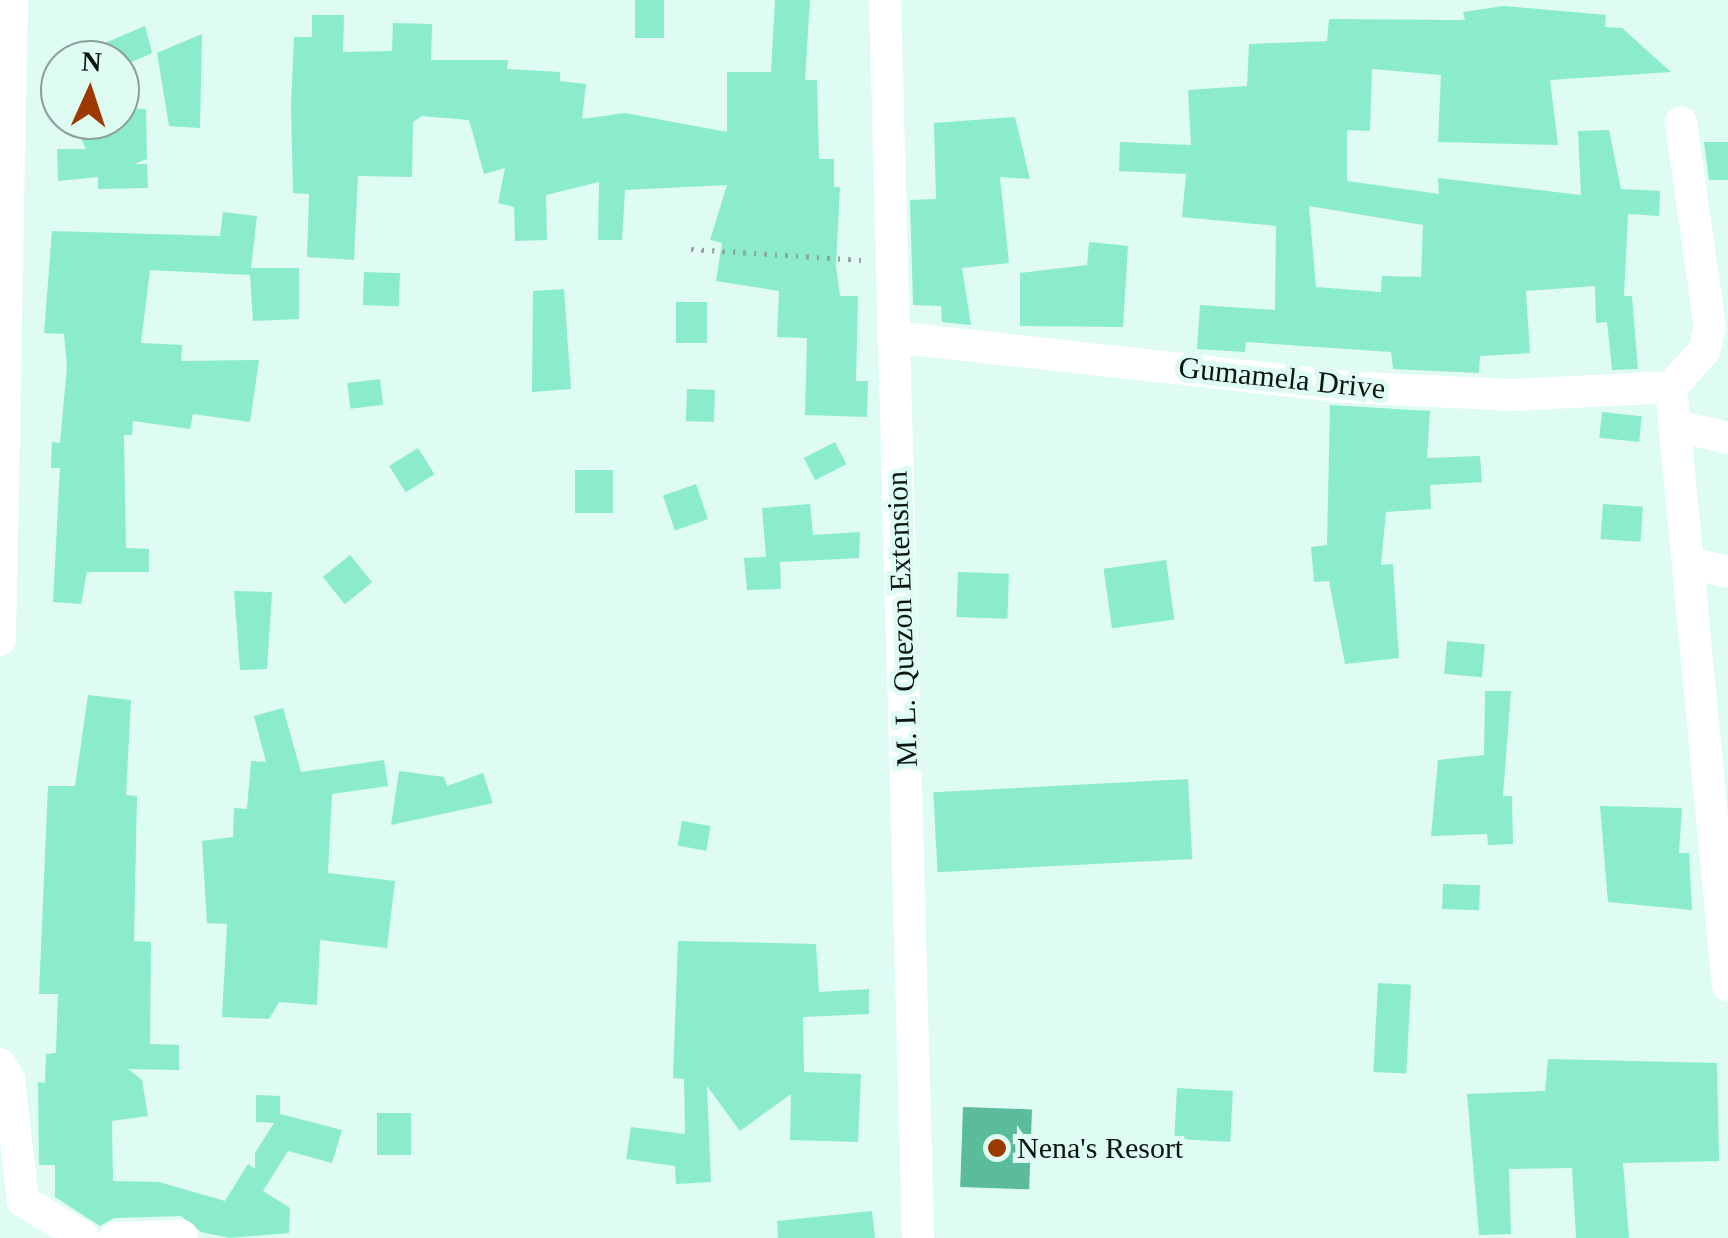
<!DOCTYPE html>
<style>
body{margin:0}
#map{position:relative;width:1728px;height:1238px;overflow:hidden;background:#defcef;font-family:"Times New Roman",serif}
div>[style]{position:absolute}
.water>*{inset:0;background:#5abc99;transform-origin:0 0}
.building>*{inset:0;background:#8aecc8;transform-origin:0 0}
.path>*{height:5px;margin-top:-2.5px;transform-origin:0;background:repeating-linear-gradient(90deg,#8fa69c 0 2.5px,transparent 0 10.5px)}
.minor>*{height:32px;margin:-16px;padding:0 16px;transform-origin:16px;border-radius:16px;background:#fff}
.dots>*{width:28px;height:28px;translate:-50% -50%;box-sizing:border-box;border:5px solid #defcef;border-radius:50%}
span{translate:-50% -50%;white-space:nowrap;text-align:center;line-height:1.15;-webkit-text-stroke:10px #defcef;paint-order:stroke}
.street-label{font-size:30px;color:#0b1611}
.poi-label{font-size:30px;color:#0b1611}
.left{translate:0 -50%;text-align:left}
.north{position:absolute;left:40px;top:40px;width:100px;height:100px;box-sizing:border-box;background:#defcef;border:2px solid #8aa096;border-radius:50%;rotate:3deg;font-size:28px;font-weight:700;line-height:40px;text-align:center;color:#0b1611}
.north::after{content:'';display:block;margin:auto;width:35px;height:45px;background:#9c3900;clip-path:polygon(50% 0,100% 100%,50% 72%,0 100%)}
</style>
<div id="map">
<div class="water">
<div style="left:963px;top:1107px;width:69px;height:80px;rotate:2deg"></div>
</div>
<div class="building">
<div style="left:635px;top:0;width:29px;height:38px"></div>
<div style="clip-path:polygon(775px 0,810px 0,805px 80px,817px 80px,819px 159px,834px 159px,834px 187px,840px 187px,836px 267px,840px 296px,858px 296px,856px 381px,868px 381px,867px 417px,805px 415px,807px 338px,777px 337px,779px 291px,716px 281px,722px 243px,710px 240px,727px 185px,625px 190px,622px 240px,598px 240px,599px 182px,546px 195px,547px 240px,515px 241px,514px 207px,498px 203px,505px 168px,484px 174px,469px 120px,422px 116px,413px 122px,412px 177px,358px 176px,354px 260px,307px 257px,309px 194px,293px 193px,291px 105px,294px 37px,312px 37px,312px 15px,344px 15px,343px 52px,392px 51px,393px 23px,432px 24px,431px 60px,508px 60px,507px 69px,560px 72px,560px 81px,586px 84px,582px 119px,625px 113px,727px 132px,727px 72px,771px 72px)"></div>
<div style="clip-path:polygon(evenodd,1504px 6px,1606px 15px,1605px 27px,1622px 28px,1671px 72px,1550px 80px,1558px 145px,1438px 142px,1441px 75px,1372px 69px,1370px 131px,1347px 130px,1347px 181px,1439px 194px,1438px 178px,1581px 195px,1578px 131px,1609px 130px,1621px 189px,1660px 191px,1659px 216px,1628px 214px,1624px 296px,1632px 296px,1638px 369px,1612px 370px,1607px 322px,1596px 323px,1595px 286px,1526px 291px,1530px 353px,1480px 356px,1479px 373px,1393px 369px,1391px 352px,1246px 342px,1245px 352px,1197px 349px,1200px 305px,1275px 310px,1276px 226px,1182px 217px,1186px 174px,1119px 171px,1120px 142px,1191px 145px,1188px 90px,1247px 86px,1249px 44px,1327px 41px,1329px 19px,1465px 20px,1463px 12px,1504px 6px,1309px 206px,1423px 225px,1421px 277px,1382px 276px,1381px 292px,1316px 287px,1309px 206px)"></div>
<div style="clip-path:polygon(145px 26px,152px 53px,120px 67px,120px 60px,65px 60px)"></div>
<div style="clip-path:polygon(202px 34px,200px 128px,169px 126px,157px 53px)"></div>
<div style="clip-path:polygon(120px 108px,146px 109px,147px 159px,134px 164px,147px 164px,148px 188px,98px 189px,98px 177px,58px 181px,57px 149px,86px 149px,72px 120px,120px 120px)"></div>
<div style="clip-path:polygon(1015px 117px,1030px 179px,1000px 177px,1009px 263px,962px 268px,971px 325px,942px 322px,941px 306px,913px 305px,910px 200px,936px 199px,934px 123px)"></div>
<div style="clip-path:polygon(1704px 142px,1728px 142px,1728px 180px,1709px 180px)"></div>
<div style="clip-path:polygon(223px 212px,257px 216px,251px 268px,299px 268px,299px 319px,253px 321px,250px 275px,150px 270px,141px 343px,182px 345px,181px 361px,259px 360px,250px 422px,193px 414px,190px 429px,133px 421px,132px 435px,124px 435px,126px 548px,149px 549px,149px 572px,87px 572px,81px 604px,53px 602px,60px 468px,51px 468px,52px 442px,60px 443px,67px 366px,64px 334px,44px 333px,52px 231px,220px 236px)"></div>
<div style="clip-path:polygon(1089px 242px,1128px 246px,1123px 327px,1020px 326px,1020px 273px,1087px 265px)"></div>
<div style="left:364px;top:272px;width:36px;height:33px;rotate:2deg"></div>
<div style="clip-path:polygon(564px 289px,571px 389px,532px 392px,533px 291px)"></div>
<div style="left:676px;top:302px;width:31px;height:41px"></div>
<div style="left:380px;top:379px;width:26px;height:33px;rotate:83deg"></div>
<div style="left:687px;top:389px;width:28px;height:32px;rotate:2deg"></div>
<div style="clip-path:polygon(1330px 405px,1430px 411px,1427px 458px,1480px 456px,1482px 482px,1430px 485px,1431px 509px,1386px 512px,1381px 565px,1393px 564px,1399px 658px,1345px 664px,1329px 581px,1314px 582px,1311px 547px,1327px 545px)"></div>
<div style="left:1602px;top:412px;width:40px;height:26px;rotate:6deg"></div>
<div style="left:835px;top:442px;width:25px;height:35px;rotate:63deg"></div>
<div style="left:418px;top:448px;width:31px;height:34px;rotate:58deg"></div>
<div style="left:575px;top:470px;width:38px;height:43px"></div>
<div style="left:696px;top:484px;width:37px;height:35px;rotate:71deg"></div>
<div style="clip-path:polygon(810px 504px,813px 535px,860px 532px,859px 558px,780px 562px,781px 589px,747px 590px,744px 558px,766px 557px,762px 508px)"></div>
<div style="left:1603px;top:504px;width:40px;height:35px;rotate:4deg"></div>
<div style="left:350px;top:555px;width:35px;height:35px;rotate:51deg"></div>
<div style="left:1166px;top:560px;width:60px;height:63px;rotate:82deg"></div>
<div style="left:958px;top:572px;width:51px;height:45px;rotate:2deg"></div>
<div style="clip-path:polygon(234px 591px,272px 592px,267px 669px,240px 670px)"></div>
<div style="left:1447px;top:641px;width:38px;height:33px;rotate:5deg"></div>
<div style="clip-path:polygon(1485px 691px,1511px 691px,1503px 796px,1512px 796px,1513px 844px,1488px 845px,1487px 834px,1431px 836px,1438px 760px,1484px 755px)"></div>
<div style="clip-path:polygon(88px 695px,131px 700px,126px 795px,137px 796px,134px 941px,151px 942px,150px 1044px,179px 1045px,179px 1070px,128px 1069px,142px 1080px,148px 1116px,112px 1121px,113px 1181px,159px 1182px,225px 1201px,248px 1164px,255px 1169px,255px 1153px,274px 1123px,256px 1122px,256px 1095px,280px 1096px,280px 1114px,342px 1130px,332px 1163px,288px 1151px,263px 1191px,290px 1208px,289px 1233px,230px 1238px,201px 1232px,181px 1216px,114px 1218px,100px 1226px,55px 1197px,55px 1165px,39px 1165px,38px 1082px,45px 1083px,46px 1054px,56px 1053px,58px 994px,39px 994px,48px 786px,75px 786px)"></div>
<div style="clip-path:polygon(283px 708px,301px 772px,384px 760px,388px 786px,332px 794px,328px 873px,395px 881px,387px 948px,320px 940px,317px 1005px,279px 1002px,269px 1019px,222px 1017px,227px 924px,207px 923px,202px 841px,233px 837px,234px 808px,247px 809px,251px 761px,266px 762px,254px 716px)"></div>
<div style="clip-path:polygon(399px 771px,444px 777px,447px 786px,483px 773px,493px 803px,391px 825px)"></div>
<div style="left:1188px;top:779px;width:80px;height:255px;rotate:87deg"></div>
<div style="clip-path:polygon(1600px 806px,1682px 808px,1679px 853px,1689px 853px,1692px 910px,1608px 902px)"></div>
<div style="left:682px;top:821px;width:29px;height:25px;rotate:10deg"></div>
<div style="left:1443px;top:884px;width:37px;height:25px;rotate:2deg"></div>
<div style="clip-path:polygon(678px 941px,816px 944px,819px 992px,869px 989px,869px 1014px,803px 1017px,804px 1072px,861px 1074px,858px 1142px,790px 1140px,791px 1094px,740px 1131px,707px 1086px,711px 1182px,676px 1184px,675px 1166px,626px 1159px,631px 1127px,685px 1134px,684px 1079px,673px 1078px)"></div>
<div style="left:1378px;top:983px;width:33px;height:89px;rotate:3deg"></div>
<div style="clip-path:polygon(1548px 1059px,1717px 1063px,1719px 1161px,1623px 1163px,1629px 1238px,1576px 1238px,1572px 1168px,1509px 1169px,1511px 1234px,1479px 1235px,1467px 1094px,1545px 1091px)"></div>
<div style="left:1177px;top:1088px;width:56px;height:51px;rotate:3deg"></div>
<div style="left:377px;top:1113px;width:34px;height:42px"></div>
<div style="clip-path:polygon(872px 1211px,875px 1238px,778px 1238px,777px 1221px)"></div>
</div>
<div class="path">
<div style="left:691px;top:249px;width:171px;rotate:3.7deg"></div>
</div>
<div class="minor">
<div style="left:885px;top:0;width:1238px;rotate:88.47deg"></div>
<div style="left:893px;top:337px;width:458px;rotate:6.3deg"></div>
<div style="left:1348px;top:387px;width:166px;rotate:2.8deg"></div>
<div style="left:1514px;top:395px;width:157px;rotate:-2.9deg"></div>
<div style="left:1671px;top:387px;width:601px;rotate:84.56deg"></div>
<div style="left:1671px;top:387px;width:49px;rotate:-47.5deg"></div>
<div style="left:1704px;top:351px;width:25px;rotate:-76deg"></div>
<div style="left:1710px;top:327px;width:207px;rotate:-98.1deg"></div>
<div style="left:1676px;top:426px;width:53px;rotate:13deg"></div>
<div style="left:1689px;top:563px;width:40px;rotate:13deg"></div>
<div style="left:0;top:640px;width:640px;rotate:-88.93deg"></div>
<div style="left:0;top:1064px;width:17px;rotate:59deg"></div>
<div style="left:9px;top:1079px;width:123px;rotate:83.5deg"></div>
<div style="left:23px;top:1201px;width:71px;rotate:31.2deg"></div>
<div style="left:115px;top:1238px;width:67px;rotate:-1.7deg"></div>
</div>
<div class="dots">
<div style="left:997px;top:1148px;background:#9c3900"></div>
</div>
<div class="street-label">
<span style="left:1282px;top:378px;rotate:6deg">Gumamela Drive</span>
<span style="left:902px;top:619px;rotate:-92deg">M. L. Quezon Extension</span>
</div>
<div class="poi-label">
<span class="left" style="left:1017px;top:1148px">Nena's Resort</span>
</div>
<div class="north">N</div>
</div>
